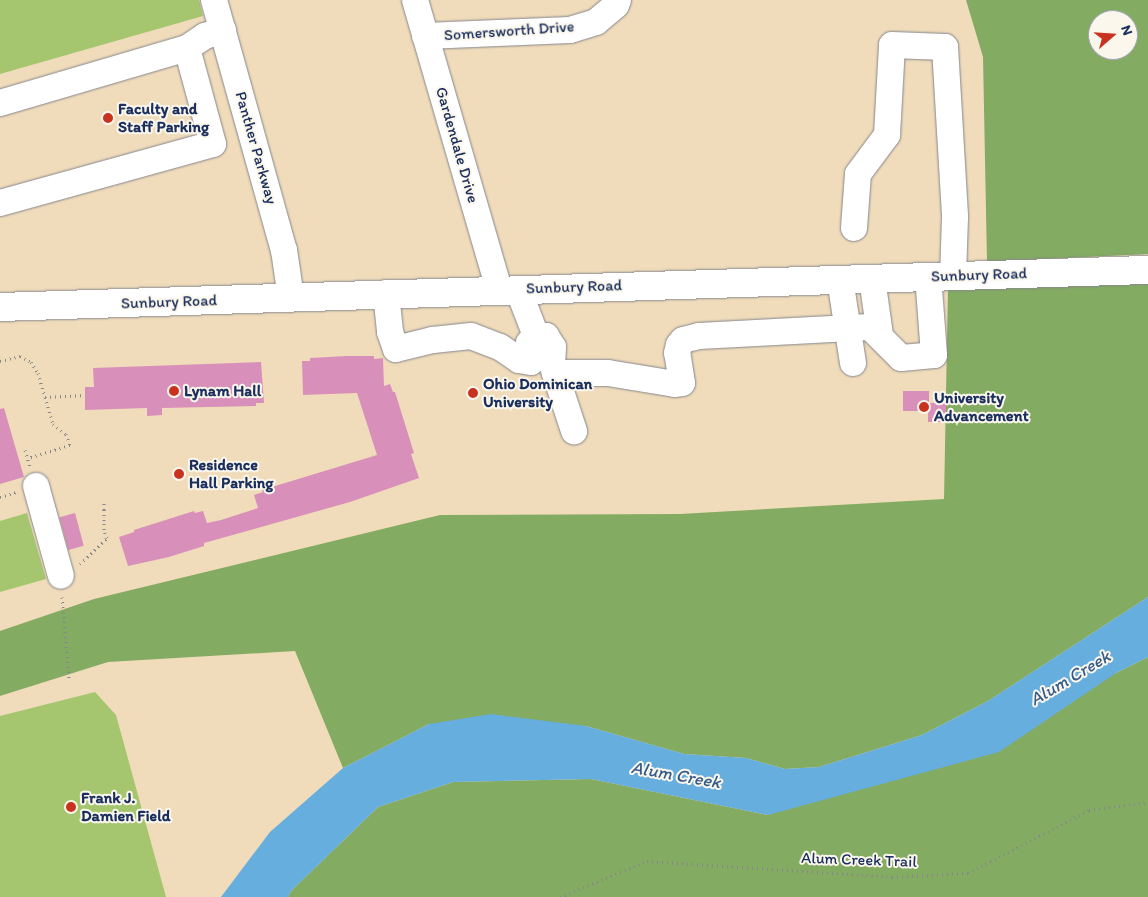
<!DOCTYPE html>
<style>
body{margin:0}
#map{position:relative;width:1148px;height:897px;overflow:hidden;background:#f0dcbb;font-family:Itim,sans-serif}
div>[style]{position:absolute}
.green>*{inset:0;background:#a5c66f}
.forest>*{inset:0;background:#84ab62}
.water>*{inset:0;background:#66aedd}
.building>*{inset:0;background:#d890ba;transform-origin:0 0}
.path>*{height:3px;margin-top:-1.5px;transform-origin:0;background:repeating-linear-gradient(90deg,#86868c 0 1px,transparent 0 5px)}
.roads{filter:drop-shadow(0 0 1px #86868c) drop-shadow(0 0 1px #86868c)}
.minor>*{height:26px;margin:-13px;padding:0 13px;transform-origin:13px;border-radius:13px;background:#fff}
.major>*{height:28px;margin:-14px;padding:0 14px;transform-origin:14px;border-radius:14px;background:#fff}
.dots>*{width:14px;height:14px;translate:-50% -50%;box-sizing:border-box;border:2px solid #fbf7ec;border-radius:50%}
span{translate:-50% -50%;white-space:nowrap;text-align:center;line-height:1.15;-webkit-text-stroke:4px #fbf7ec;paint-order:stroke}
.street-label{font-size:16px;color:#1b2f5e}
.poi-label{font-size:16px;color:#1b2f5e;font-weight:700}
.left{translate:0 -50%;text-align:left}
.water-label{font-size:18px;color:#355b8a;font-style:italic}
.north{position:absolute;left:1088px;top:10px;width:50px;height:50px;box-sizing:border-box;background:#fbf7ec;border:1px solid #a1a7b3;border-radius:50%;rotate:71deg;font-size:14px;font-weight:700;line-height:20px;text-align:center;color:#1b2f5e}
.north::after{content:'';display:block;margin:auto;width:18px;height:22px;background:#c8321e;clip-path:polygon(50% 0,100% 100%,50% 72%,0 100%)}
</style>
<div id="map">
<div class="green">
<div style="clip-path:polygon(0 0,199px 0,203px 16px,0 74px)"></div>
<div style="clip-path:polygon(27px 513px,46px 579px,0 592px,0 521px)"></div>
<div style="clip-path:polygon(95px 692px,116px 715px,166px 897px,0 897px,0 716px)"></div>
</div>
<div class="forest">
<div style="clip-path:polygon(evenodd,966px 0,1148px 0,1148px 254px,987px 262px,983px 57px,966px 0,1098px 20px,1128px 20px,1128px 50px,1098px 50px,1098px 20px)"></div>
<div style="clip-path:polygon(1148px 281px,1148px 597px,988px 701px,922px 735px,819px 767px,785px 769px,746px 758px,684px 754px,586px 726px,429px 724px,343px 768px,295px 651px,108px 662px,0 696px,0 631px,94px 599px,440px 515px,680px 514px,944px 499px,948px 287px)"></div>
<div style="clip-path:polygon(1148px 657px,1148px 897px,288px 897px,291px 891px,378px 807px,453px 782px,591px 779px,768px 815px,1116px 673px)"></div>
</div>
<div class="water">
<div style="clip-path:polygon(1148px 597px,1148px 657px,1116px 673px,999px 752px,768px 815px,591px 779px,453px 782px,378px 807px,291px 891px,288px 897px,221px 897px,270px 832px,343px 768px,429px 724px,491px 714px,586px 726px,684px 754px,746px 758px,785px 769px,819px 767px,922px 735px,988px 701px)"></div>
</div>
<div class="building">
<div style="clip-path:polygon(347px 356px,374px 356px,374px 359px,383px 358px,384px 386px,390px 384px,393px 392px,395px 392px,414px 453px,411px 454px,419px 478px,350px 502px,204px 543px,204px 546px,169px 557px,128px 566px,119px 537px,134px 532px,134px 530px,194px 511px,195px 513px,203px 511px,207px 523px,221px 520px,258px 508px,254px 495px,263px 492px,262px 490px,377px 455px,357px 393px,303px 395px,302px 361px,310px 361px,310px 358px)"></div>
<div style="clip-path:polygon(261px 362px,264px 403px,256px 403px,256px 406px,162px 408px,162px 415px,147px 416px,147px 408px,85px 410px,85px 387px,94px 387px,93px 368px)"></div>
<div style="clip-path:polygon(903px 391px,929px 391px,929px 403px,946px 403px,946px 422px,928px 422px,928px 411px,903px 411px)"></div>
<div style="clip-path:polygon(4px 408px,24px 477px,0 484px,0 409px)"></div>
<div style="left:75px;top:513px;width:34px;height:16px;rotate:75deg"></div>
</div>
<div class="path">
<div style="left:0;top:361px;width:21px;rotate:-14deg"></div>
<div style="left:20px;top:356px;width:13px;rotate:29deg"></div>
<div style="left:31px;top:362px;width:13px;rotate:58deg"></div>
<div style="left:38px;top:373px;width:53px;rotate:73.6deg"></div>
<div style="left:53px;top:424px;width:16px;rotate:38deg"></div>
<div style="left:66px;top:434px;width:12px;rotate:70deg"></div>
<div style="left:70px;top:445px;width:44px;rotate:162.8deg"></div>
<div style="left:45px;top:397px;width:40px;rotate:-2.9deg"></div>
<div style="left:25px;top:450px;width:17px;rotate:73deg"></div>
<div style="left:0;top:497px;width:17px;rotate:-17deg"></div>
<div style="left:80px;top:564px;width:37px;rotate:-44deg"></div>
<div style="left:107px;top:538px;width:9px;rotate:-111deg"></div>
<div style="left:104px;top:530px;width:30px;rotate:-90deg"></div>
<div style="left:62px;top:597px;width:82px;rotate:85.1deg"></div>
<div style="left:560px;top:897px;width:94px;rotate:-22.5deg"></div>
<div style="left:647px;top:861px;width:246px;rotate:3.7deg"></div>
<div style="left:892px;top:877px;width:76px;rotate:-3deg"></div>
<div style="left:968px;top:873px;width:136px;rotate:-27.5deg"></div>
<div style="left:1089px;top:810px;width:60px;rotate:-7.7deg"></div>
</div>
<div class="roads">
<div class="minor">
<div style="left:214px;top:0;width:260px;rotate:74.4deg"></div>
<div style="left:284px;top:250px;width:49px;rotate:81.7deg"></div>
<div style="left:415px;top:0;width:301px;rotate:73.8deg"></div>
<div style="left:425px;top:36px;width:145px;rotate:-2.4deg"></div>
<div style="left:570px;top:30px;width:27px;rotate:-17deg"></div>
<div style="left:596px;top:22px;width:26px;rotate:-40deg"></div>
<div style="left:616px;top:5px;width:5px;rotate:-68deg"></div>
<div style="left:0;top:103px;width:195px;rotate:-16.4deg"></div>
<div style="left:187px;top:48px;width:22px;rotate:-34deg"></div>
<div style="left:205px;top:36px;width:19px;rotate:-18deg"></div>
<div style="left:0;top:203px;width:221px;rotate:-15.5deg"></div>
<div style="left:213px;top:144px;width:99px;rotate:-105.2deg"></div>
<div style="left:854px;top:228px;width:54px;rotate:-85.8deg"></div>
<div style="left:858px;top:174px;width:49px;rotate:-53.4deg"></div>
<div style="left:887px;top:135px;width:90px;rotate:-86.8deg"></div>
<div style="left:892px;top:45px;width:53px;rotate:2.2deg"></div>
<div style="left:945px;top:47px;width:170px;rotate:86.6deg"></div>
<div style="left:955px;top:217px;width:59px;rotate:91.9deg"></div>
<div style="left:872px;top:278px;width:58px;rotate:82deg"></div>
<div style="left:840px;top:279px;width:85px;rotate:81.2deg"></div>
<div style="left:518px;top:289px;width:50px;rotate:69deg"></div>
<div style="left:536px;top:336px;width:10px"></div>
<div style="left:546px;top:336px;width:13px;rotate:58deg"></div>
<div style="left:553px;top:347px;width:17px;rotate:93deg"></div>
<div style="left:552px;top:364px;width:71px;rotate:71.8deg"></div>
<div style="left:386px;top:293px;width:39px;rotate:84deg"></div>
<div style="left:390px;top:332px;width:18px;rotate:71deg"></div>
<div style="left:396px;top:349px;width:38px;rotate:-14deg"></div>
<div style="left:433px;top:340px;width:38px;rotate:-6deg"></div>
<div style="left:471px;top:336px;width:31px;rotate:21deg"></div>
<div style="left:500px;top:347px;width:23px;rotate:34deg"></div>
<div style="left:519px;top:360px;width:12px;rotate:9deg"></div>
<div style="left:531px;top:362px;width:19px;rotate:-96deg"></div>
<div style="left:529px;top:343px;width:10px;rotate:-45deg"></div>
<div style="left:555px;top:373px;width:53px"></div>
<div style="left:608px;top:373px;width:68px;rotate:9.3deg"></div>
<div style="left:675px;top:384px;width:7px;rotate:-8deg"></div>
<div style="left:682px;top:383px;width:30px;rotate:-99deg"></div>
<div style="left:677px;top:353px;width:8px;rotate:-76deg"></div>
<div style="left:679px;top:345px;width:6px;rotate:-51deg"></div>
<div style="left:683px;top:340px;width:16px;rotate:-14deg"></div>
<div style="left:699px;top:336px;width:171px;rotate:-3deg"></div>
<div style="left:870px;top:327px;width:44px;rotate:45deg"></div>
<div style="left:901px;top:358px;width:33px;rotate:-5deg"></div>
<div style="left:934px;top:355px;width:79px;rotate:-94.3deg"></div>
<div style="left:36px;top:486px;width:93px;rotate:74.5deg"></div>
</div>
<div class="major">
<div style="left:0;top:307px;width:1149px;rotate:-1.85deg"></div>
</div>
</div>
<div class="dots">
<div style="left:108px;top:118px;background:#c8321e"></div>
<div style="left:174px;top:391px;background:#c8321e"></div>
<div style="left:473px;top:393px;background:#c8321e"></div>
<div style="left:924px;top:407px;background:#c8321e"></div>
<div style="left:179px;top:474px;background:#c8321e"></div>
<div style="left:71px;top:807px;background:#c8321e"></div>
</div>
<div class="street-label">
<span style="left:509px;top:31px;rotate:-4deg">Somersworth Drive</span>
<span style="left:457px;top:145px;rotate:74deg">Gardendale Drive</span>
<span style="left:256px;top:148px;rotate:74deg">Panther Parkway</span>
<span style="left:979px;top:275px;rotate:-2deg">Sunbury Road</span>
<span style="left:574px;top:287px;rotate:-2deg">Sunbury Road</span>
<span style="left:169px;top:302px;rotate:-2deg">Sunbury Road</span>
<span style="left:859px;top:860px;rotate:2deg">Alum Creek Trail</span>
</div>
<div class="poi-label">
<span class="left" style="left:118px;top:118px">Faculty and<br>Staff Parking</span>
<span class="left" style="left:483px;top:393px">Ohio Dominican<br>University</span>
<span class="left" style="left:184px;top:391px">Lynam Hall</span>
<span class="left" style="left:934px;top:407px">University<br>Advancement</span>
<span class="left" style="left:189px;top:474px">Residence<br>Hall Parking</span>
<span class="left" style="left:81px;top:807px">Frank J.<br>Damien Field</span>
</div>
<div class="water-label">
<span style="left:1070px;top:678px;rotate:-31deg">Alum Creek</span>
<span style="left:676px;top:775px;rotate:10deg">Alum Creek</span>
</div>
<div class="north">N</div>
</div>
